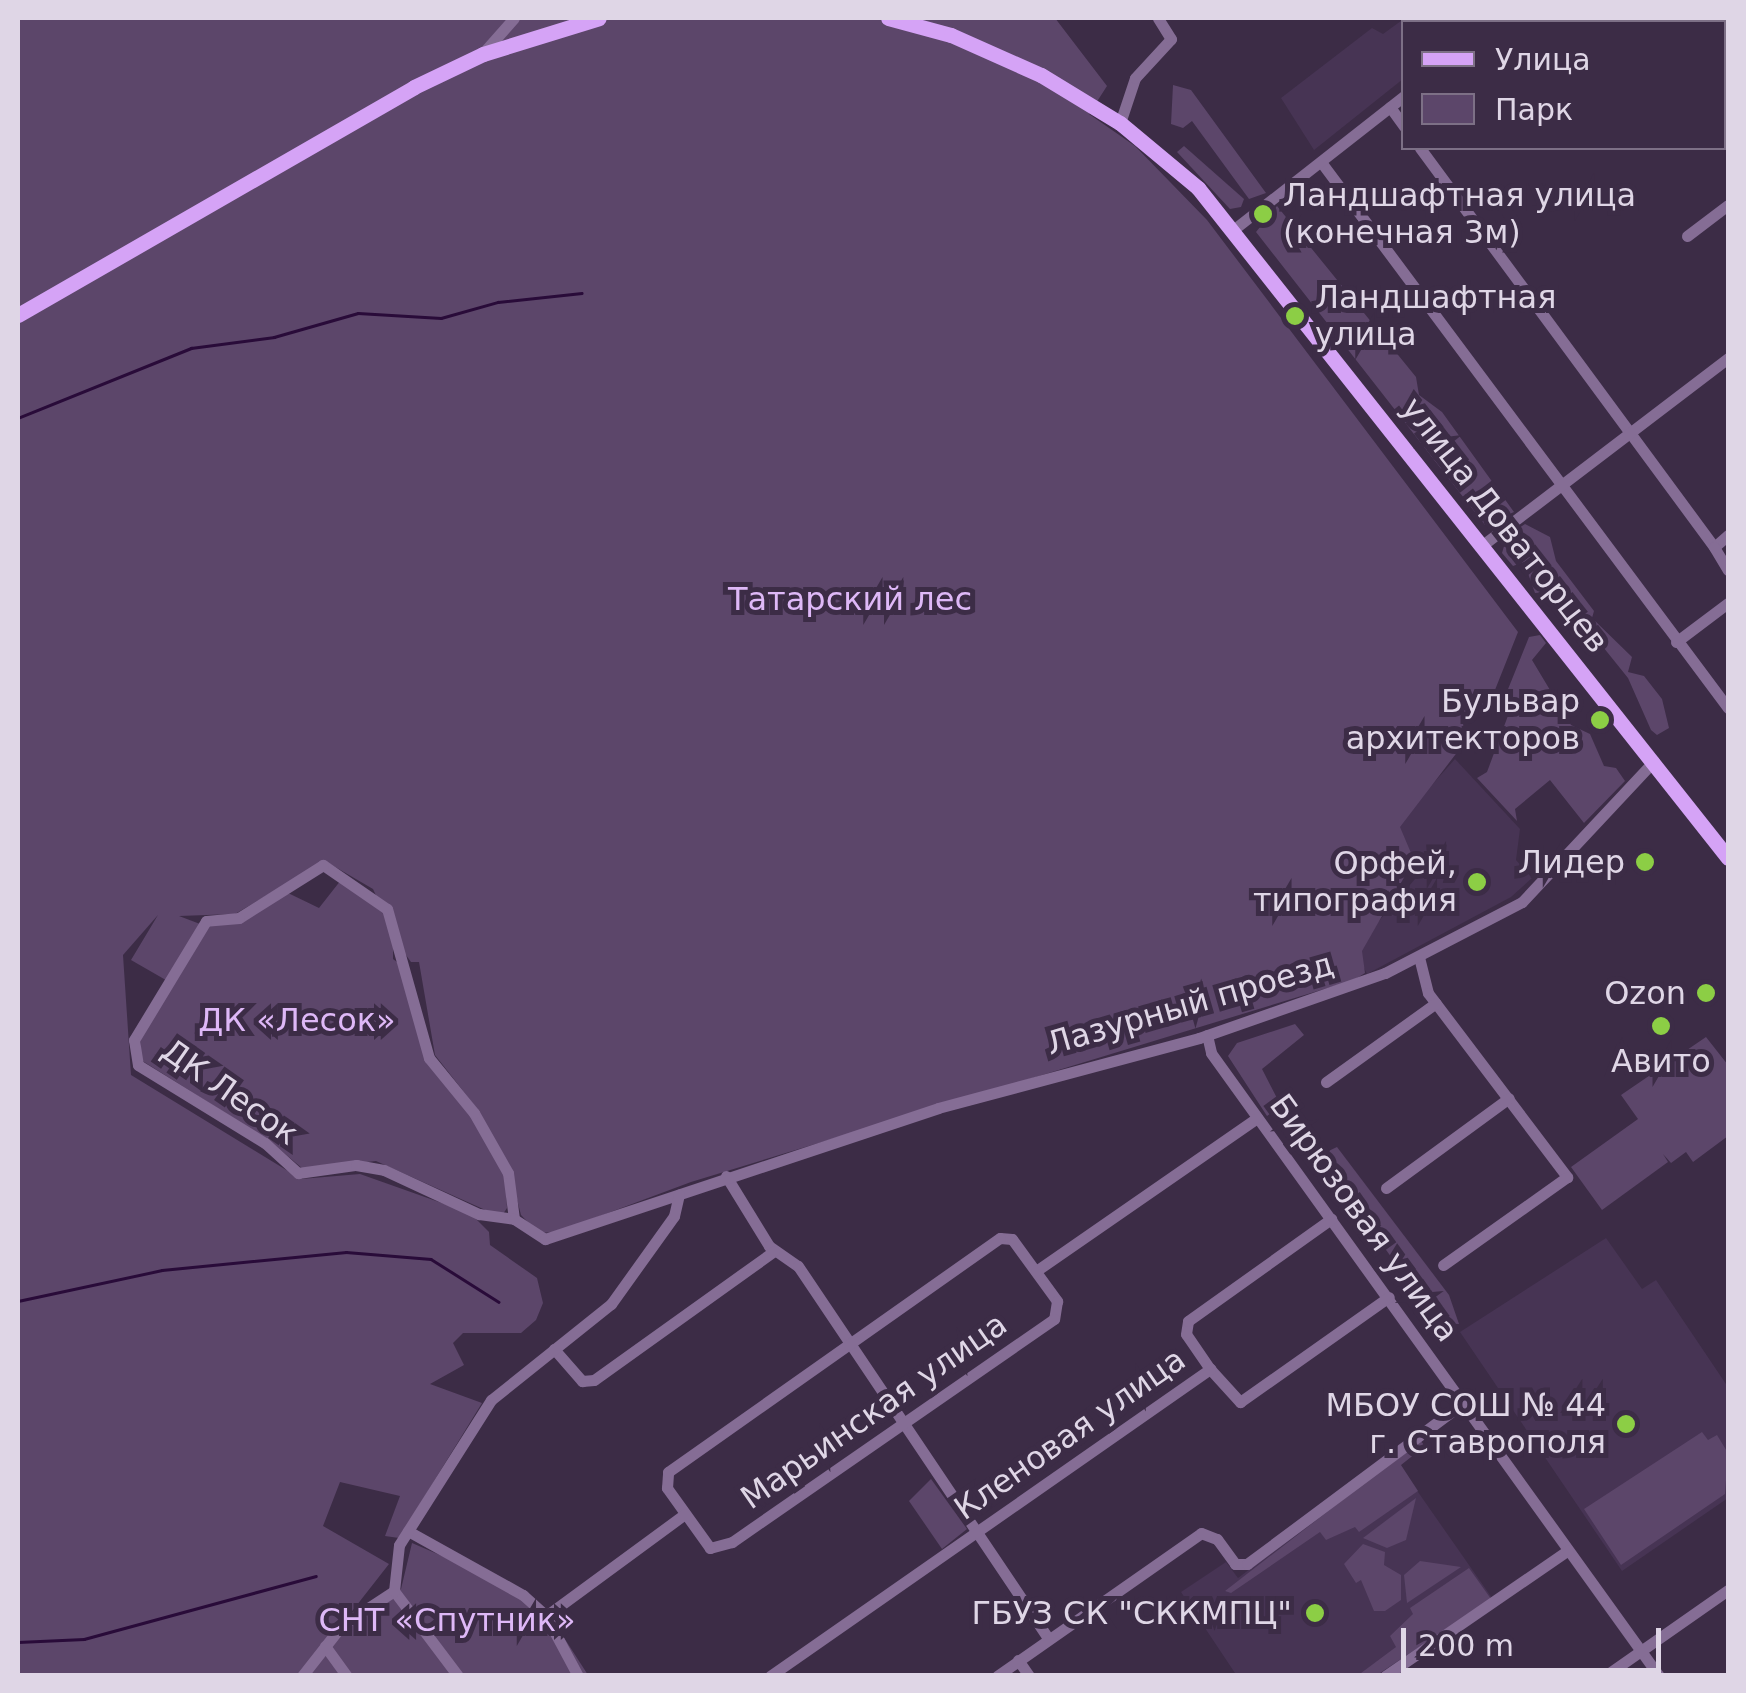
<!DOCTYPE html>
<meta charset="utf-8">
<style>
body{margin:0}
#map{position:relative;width:1746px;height:1693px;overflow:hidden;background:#3c2c46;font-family:"DejaVu Sans",sans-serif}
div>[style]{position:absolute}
.built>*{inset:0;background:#473454}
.green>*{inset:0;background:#5c466a}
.stream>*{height:2.5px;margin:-1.25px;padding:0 1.25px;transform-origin:1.25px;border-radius:1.25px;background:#290b39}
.minor>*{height:11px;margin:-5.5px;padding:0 5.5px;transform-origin:5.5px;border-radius:5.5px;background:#856d95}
.major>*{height:15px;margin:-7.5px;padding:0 7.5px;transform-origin:7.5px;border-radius:7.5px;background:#d5a3f6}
.dots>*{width:28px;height:28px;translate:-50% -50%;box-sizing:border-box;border:5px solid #3c2c46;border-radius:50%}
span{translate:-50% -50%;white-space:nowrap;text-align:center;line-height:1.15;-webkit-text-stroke:10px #3c2c46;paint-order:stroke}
.poi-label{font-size:32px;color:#dfd6e6}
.left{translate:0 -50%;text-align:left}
.right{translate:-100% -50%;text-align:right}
.street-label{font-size:32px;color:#dfd6e6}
.park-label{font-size:32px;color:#deb8f7}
.frame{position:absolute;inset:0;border:20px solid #dfd6e6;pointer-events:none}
.legend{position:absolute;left:1401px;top:20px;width:325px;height:130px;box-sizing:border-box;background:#3c2c46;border:2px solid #7d7086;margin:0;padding:12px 18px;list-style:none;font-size:30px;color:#dfd6e6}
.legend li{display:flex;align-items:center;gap:20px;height:50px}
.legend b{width:50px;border:2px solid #7d7086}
.scale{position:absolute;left:1401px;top:1628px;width:260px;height:45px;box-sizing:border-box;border:5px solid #dfd6e6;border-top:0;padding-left:12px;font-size:30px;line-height:35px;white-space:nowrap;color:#dfd6e6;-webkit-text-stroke:8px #3c2c46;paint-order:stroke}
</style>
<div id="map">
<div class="built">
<div style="clip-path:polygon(1405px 18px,1480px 18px,1404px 22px,1403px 79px,1314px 150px,1281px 98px,1372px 28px,1383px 34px)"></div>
<div style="clip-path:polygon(1455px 759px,1520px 829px,1516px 860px,1532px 878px,1511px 897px,1367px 974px,1355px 949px,1415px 879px,1397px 824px)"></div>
<div style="clip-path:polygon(1606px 1238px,1642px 1289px,1656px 1280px,1728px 1387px,1728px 1498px,1622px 1571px,1460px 1332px)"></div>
<div style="clip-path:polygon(1395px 1459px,1492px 1598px,1377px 1675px,1237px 1676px,1181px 1592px,1226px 1562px,1238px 1578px)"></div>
</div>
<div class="green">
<div style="clip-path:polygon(evenodd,18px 18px,1055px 18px,1107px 86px,1089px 114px,1135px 146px,1207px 220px,1518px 632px,1491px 700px,1463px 723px,1465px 742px,1400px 827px,1414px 860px,1362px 951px,1365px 973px,1354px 980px,691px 1182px,557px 1232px,538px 1233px,521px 1215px,511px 1176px,475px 1106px,435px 1055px,419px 962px,411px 962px,393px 937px,393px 959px,401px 965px,428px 1064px,472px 1116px,505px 1174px,507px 1208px,501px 1217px,376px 1161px,303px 1169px,270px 1141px,141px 1060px,140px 1036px,171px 983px,131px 960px,158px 915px,123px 955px,131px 1075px,301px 1179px,360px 1174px,470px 1213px,489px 1232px,490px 1245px,537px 1278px,543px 1303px,536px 1320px,521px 1333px,463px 1333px,453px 1343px,464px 1365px,430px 1384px,482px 1403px,399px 1538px,385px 1536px,400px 1496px,340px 1482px,323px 1526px,389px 1564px,335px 1633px,323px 1658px,338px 1634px,401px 1589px,412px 1543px,521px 1590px,552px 1619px,588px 1675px,18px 1675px,18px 18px,325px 861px,373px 889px,380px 904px,341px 880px,319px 908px,288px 893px,208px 927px,179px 916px,235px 914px,325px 861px)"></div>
<div style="clip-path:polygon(1173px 85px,1191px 90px,1266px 193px,1249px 199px,1192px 121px,1183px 128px,1171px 124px)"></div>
<div style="clip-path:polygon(1184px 146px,1244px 199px,1241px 207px,1230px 209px,1177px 152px)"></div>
<div style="clip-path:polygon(1277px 206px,1416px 377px,1419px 395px,1442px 412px,1514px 512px,1485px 525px,1256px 232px)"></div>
<div style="clip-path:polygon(1525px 524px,1550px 537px,1556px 561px,1594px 611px,1592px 618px,1632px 657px,1628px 672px,1644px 676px,1662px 699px,1669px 728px,1657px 735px,1651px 730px,1628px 678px,1558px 591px,1535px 593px,1524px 562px,1513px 566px,1502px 553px,1507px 536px)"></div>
<div style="clip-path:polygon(1540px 635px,1546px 643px,1532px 660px,1571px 725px,1590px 734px,1604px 766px,1616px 768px,1625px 781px,1584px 823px,1550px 780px,1515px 809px,1517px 821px,1477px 778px,1487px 772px,1509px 713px,1500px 709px,1529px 637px)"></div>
<div style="clip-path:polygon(1295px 1024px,1304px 1035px,1262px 1069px,1281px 1106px,1267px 1116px,1228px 1056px,1237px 1043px)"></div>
<div style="clip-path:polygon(1706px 1037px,1728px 1065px,1728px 1136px,1693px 1162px,1686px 1152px,1671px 1163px,1663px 1154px,1668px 1162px,1602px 1210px,1571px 1167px,1638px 1119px,1621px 1095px)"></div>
<div style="clip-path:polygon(1337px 1147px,1449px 1295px,1459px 1324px,1439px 1323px,1318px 1156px)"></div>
<div style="clip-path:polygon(1702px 1432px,1708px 1440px,1717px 1435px,1728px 1453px,1725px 1494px,1621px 1565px,1584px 1509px)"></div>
<div style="clip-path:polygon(1420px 1440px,1425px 1446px,1401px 1465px,1418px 1491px,1359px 1532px,1355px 1527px,1326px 1540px,1320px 1532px,1231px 1593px,1225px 1591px)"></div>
<div style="clip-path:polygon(931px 1479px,967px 1529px,942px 1549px,909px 1501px)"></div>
<div style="clip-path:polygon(1416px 1498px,1406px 1540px,1387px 1548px,1363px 1538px)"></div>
<div style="clip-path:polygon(1363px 1544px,1385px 1552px,1384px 1565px,1401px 1575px,1401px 1600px,1385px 1611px,1374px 1611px,1361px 1580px,1356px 1583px,1344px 1564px)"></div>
<div style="clip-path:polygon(1420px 1561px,1461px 1567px,1407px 1603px,1404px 1575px)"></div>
<div style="clip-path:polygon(1469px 1568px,1491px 1599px,1377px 1675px,1357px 1676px,1396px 1647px,1390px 1636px,1413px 1614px,1410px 1608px)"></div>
</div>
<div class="stream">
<div style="left:18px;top:418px;width:187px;rotate:-22deg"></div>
<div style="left:191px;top:348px;width:84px;rotate:-7.5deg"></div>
<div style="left:274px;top:337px;width:87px;rotate:-15.9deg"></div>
<div style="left:358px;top:313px;width:83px;rotate:3.4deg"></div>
<div style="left:441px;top:318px;width:59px;rotate:-15.7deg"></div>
<div style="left:498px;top:302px;width:84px;rotate:-6.1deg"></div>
<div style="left:18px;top:1301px;width:147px;rotate:-12.1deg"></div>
<div style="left:162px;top:1270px;width:185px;rotate:-5.6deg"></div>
<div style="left:346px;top:1252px;width:85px;rotate:4.7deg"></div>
<div style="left:431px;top:1259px;width:80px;rotate:32.3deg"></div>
<div style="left:18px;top:1642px;width:66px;rotate:-2.6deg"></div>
<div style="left:84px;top:1639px;width:240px;rotate:-15.2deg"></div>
</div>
<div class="minor">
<div style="left:1632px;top:18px;width:6px;rotate:45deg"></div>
<div style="left:1494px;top:22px;width:7px;rotate:-34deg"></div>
<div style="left:484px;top:52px;width:45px;rotate:-48.6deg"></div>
<div style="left:1390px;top:107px;width:24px;rotate:54deg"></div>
<div style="left:1724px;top:116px;width:7px;rotate:56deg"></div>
<div style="left:1120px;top:123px;width:47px;rotate:-71.6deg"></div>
<div style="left:1135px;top:78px;width:53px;rotate:-47.3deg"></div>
<div style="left:1171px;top:39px;width:25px;rotate:-122deg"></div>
<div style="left:1420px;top:148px;width:496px;rotate:53.6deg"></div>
<div style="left:1321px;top:162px;width:681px;rotate:53.3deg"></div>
<div style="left:1233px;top:230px;width:217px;rotate:-38.1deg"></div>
<div style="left:1687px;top:236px;width:51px;rotate:-37.1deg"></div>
<div style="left:1728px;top:535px;width:18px;rotate:139deg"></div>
<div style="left:1714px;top:547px;width:27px;rotate:59deg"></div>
<div style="left:1484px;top:544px;width:307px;rotate:-37.3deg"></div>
<div style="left:1676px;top:642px;width:65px;rotate:-36.9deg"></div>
<div style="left:1419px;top:957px;width:37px;rotate:76deg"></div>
<div style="left:1428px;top:993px;width:231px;rotate:52.9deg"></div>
<div style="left:1567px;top:1177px;width:152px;rotate:144.6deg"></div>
<div style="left:1207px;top:1035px;width:18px;rotate:77deg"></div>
<div style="left:1211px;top:1053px;width:767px;rotate:54.28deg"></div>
<div style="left:1326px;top:1082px;width:135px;rotate:-35.7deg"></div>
<div style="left:726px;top:1176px;width:82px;rotate:58.4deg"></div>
<div style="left:769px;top:1246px;width:35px;rotate:35deg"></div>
<div style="left:798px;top:1266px;width:448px;rotate:56.1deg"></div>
<div style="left:1386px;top:1188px;width:152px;rotate:-36.2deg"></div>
<div style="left:514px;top:1219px;width:46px;rotate:-97.4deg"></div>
<div style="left:508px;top:1173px;width:69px;rotate:-119.5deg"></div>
<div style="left:474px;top:1113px;width:71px;rotate:-129.3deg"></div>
<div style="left:429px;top:1058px;width:155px;rotate:-105.7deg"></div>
<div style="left:387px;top:909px;width:78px;rotate:-145.5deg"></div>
<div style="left:323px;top:865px;width:99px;rotate:147.8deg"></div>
<div style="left:239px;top:918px;width:33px;rotate:175deg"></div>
<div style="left:206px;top:921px;width:139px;rotate:121.2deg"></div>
<div style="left:134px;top:1040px;width:25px;rotate:81deg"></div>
<div style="left:138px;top:1065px;width:149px;rotate:31.6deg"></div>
<div style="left:265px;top:1143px;width:45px;rotate:42.3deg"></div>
<div style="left:298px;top:1173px;width:59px;rotate:-7.9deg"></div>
<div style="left:356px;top:1165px;width:28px;rotate:10deg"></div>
<div style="left:384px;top:1170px;width:105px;rotate:24.9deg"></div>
<div style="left:479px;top:1214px;width:35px;rotate:8deg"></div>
<div style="left:514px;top:1219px;width:37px;rotate:33deg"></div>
<div style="left:545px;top:1239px;width:414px;rotate:-18.4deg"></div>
<div style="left:938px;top:1108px;width:270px;rotate:-15deg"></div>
<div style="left:1199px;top:1038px;width:197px;rotate:-19.3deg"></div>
<div style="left:1385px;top:973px;width:154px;rotate:-27.4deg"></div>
<div style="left:1522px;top:902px;width:193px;rotate:-46.9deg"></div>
<div style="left:1000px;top:1238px;width:12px;rotate:5deg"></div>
<div style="left:1012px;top:1239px;width:77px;rotate:54deg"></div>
<div style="left:1057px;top:1301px;width:18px;rotate:99deg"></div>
<div style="left:1054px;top:1319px;width:392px;rotate:145.3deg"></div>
<div style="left:732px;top:1542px;width:23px;rotate:165deg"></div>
<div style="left:710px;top:1548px;width:74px;rotate:-125.6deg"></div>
<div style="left:667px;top:1488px;width:16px;rotate:-86deg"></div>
<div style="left:668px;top:1472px;width:406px;rotate:-35.2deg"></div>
<div style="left:1036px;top:1271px;width:269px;rotate:-34.7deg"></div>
<div style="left:554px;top:1349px;width:43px;rotate:48.8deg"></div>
<div style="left:582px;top:1381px;width:12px;rotate:-5deg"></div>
<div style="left:594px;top:1380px;width:221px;rotate:-35.6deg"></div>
<div style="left:1210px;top:1369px;width:45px;rotate:47.7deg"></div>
<div style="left:1240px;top:1402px;width:182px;rotate:-35.2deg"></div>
<div style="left:408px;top:1531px;width:132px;rotate:29.1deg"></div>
<div style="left:523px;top:1595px;width:31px;rotate:42deg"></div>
<div style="left:546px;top:1616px;width:68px;rotate:61.9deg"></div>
<div style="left:394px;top:1591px;width:106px;rotate:53deg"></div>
<div style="left:546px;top:1616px;width:172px;rotate:-36.3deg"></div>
<div style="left:325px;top:1646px;width:37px;rotate:54deg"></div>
<div style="left:1018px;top:1660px;width:19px;rotate:55deg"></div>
<div style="left:302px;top:1676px;width:65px;rotate:-51.9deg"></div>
<div style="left:342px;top:1625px;width:62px;rotate:-33.2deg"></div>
<div style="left:394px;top:1591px;width:46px;rotate:-83.8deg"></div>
<div style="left:399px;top:1545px;width:172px;rotate:-57.6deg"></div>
<div style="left:491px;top:1400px;width:154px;rotate:-38.7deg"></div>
<div style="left:611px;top:1304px;width:108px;rotate:-54.4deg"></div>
<div style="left:674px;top:1216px;width:22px;rotate:-77deg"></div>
<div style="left:770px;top:1676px;width:537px;rotate:-34.9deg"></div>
<div style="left:1210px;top:1369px;width:42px;rotate:-124.4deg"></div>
<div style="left:1186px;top:1334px;width:13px;rotate:-81deg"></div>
<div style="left:1188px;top:1321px;width:176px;rotate:-35.5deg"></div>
<div style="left:997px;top:1676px;width:249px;rotate:-35deg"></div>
<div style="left:1201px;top:1533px;width:17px;rotate:21deg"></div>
<div style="left:1217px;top:1539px;width:31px;rotate:54deg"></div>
<div style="left:1235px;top:1564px;width:12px"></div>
<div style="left:1247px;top:1564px;width:269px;rotate:-36.7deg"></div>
<div style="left:1385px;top:1676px;width:222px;rotate:-34.5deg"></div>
<div style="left:1605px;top:1676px;width:150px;rotate:-35deg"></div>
</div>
<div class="major">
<div style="left:888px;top:18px;width:65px;rotate:15.1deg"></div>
<div style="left:951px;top:35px;width:98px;rotate:24deg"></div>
<div style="left:1041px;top:75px;width:92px;rotate:31.3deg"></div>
<div style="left:1120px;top:123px;width:102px;rotate:39.8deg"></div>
<div style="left:1198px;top:188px;width:854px;rotate:51.65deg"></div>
<div style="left:18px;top:315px;width:457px;rotate:-29.9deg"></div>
<div style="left:414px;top:87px;width:76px;rotate:-25.6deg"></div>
<div style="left:483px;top:54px;width:121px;rotate:-17.2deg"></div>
</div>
<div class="dots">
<div style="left:1263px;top:214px;background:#8cce45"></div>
<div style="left:1295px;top:316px;background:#8cce45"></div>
<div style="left:1600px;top:720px;background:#8cce45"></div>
<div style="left:1645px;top:862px;background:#8cce45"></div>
<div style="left:1477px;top:882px;background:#8cce45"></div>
<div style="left:1706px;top:993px;background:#8cce45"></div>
<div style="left:1661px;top:1026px;background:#8cce45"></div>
<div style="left:1626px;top:1424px;background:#8cce45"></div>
<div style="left:1315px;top:1613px;background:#8cce45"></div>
</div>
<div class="poi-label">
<span class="left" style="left:1283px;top:214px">Ландшафтная улица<br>(конечная 3м)</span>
<span class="left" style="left:1315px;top:316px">Ландшафтная<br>улица</span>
<span class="right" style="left:1580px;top:720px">Бульвар<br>архитекторов</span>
<span class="right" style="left:1625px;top:862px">Лидер</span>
<span class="right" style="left:1457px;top:882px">Орфей,<br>типография</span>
<span class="right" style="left:1686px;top:993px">Ozon</span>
<span style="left:1661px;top:1061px">Авито</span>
<span class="right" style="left:1606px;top:1424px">МБОУ СОШ № 44<br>г. Ставрополя</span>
<span class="right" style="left:1292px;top:1613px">ГБУЗ СК "СККМПЦ"</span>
</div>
<div class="street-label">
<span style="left:1505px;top:525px;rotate:52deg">улица Доваторцев</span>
<span style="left:1190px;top:1004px;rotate:-16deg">Лазурный проезд</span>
<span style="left:230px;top:1092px;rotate:35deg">ДК Лесок</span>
<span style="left:1364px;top:1218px;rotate:54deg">Бирюзовая улица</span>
<span style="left:874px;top:1411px;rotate:-35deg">Марьинская улица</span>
<span style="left:1070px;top:1434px;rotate:-35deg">Кленовая улица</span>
</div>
<div class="park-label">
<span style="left:850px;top:599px">Татарский лес</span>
<span style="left:297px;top:1020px">ДК «Лесок»</span>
<span style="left:447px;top:1620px">СНТ «Спутник»</span>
</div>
<div class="frame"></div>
<ul class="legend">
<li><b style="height:12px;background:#d5a3f6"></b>Улица</li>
<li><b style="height:28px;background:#5c466a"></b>Парк</li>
</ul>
<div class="scale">200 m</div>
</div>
